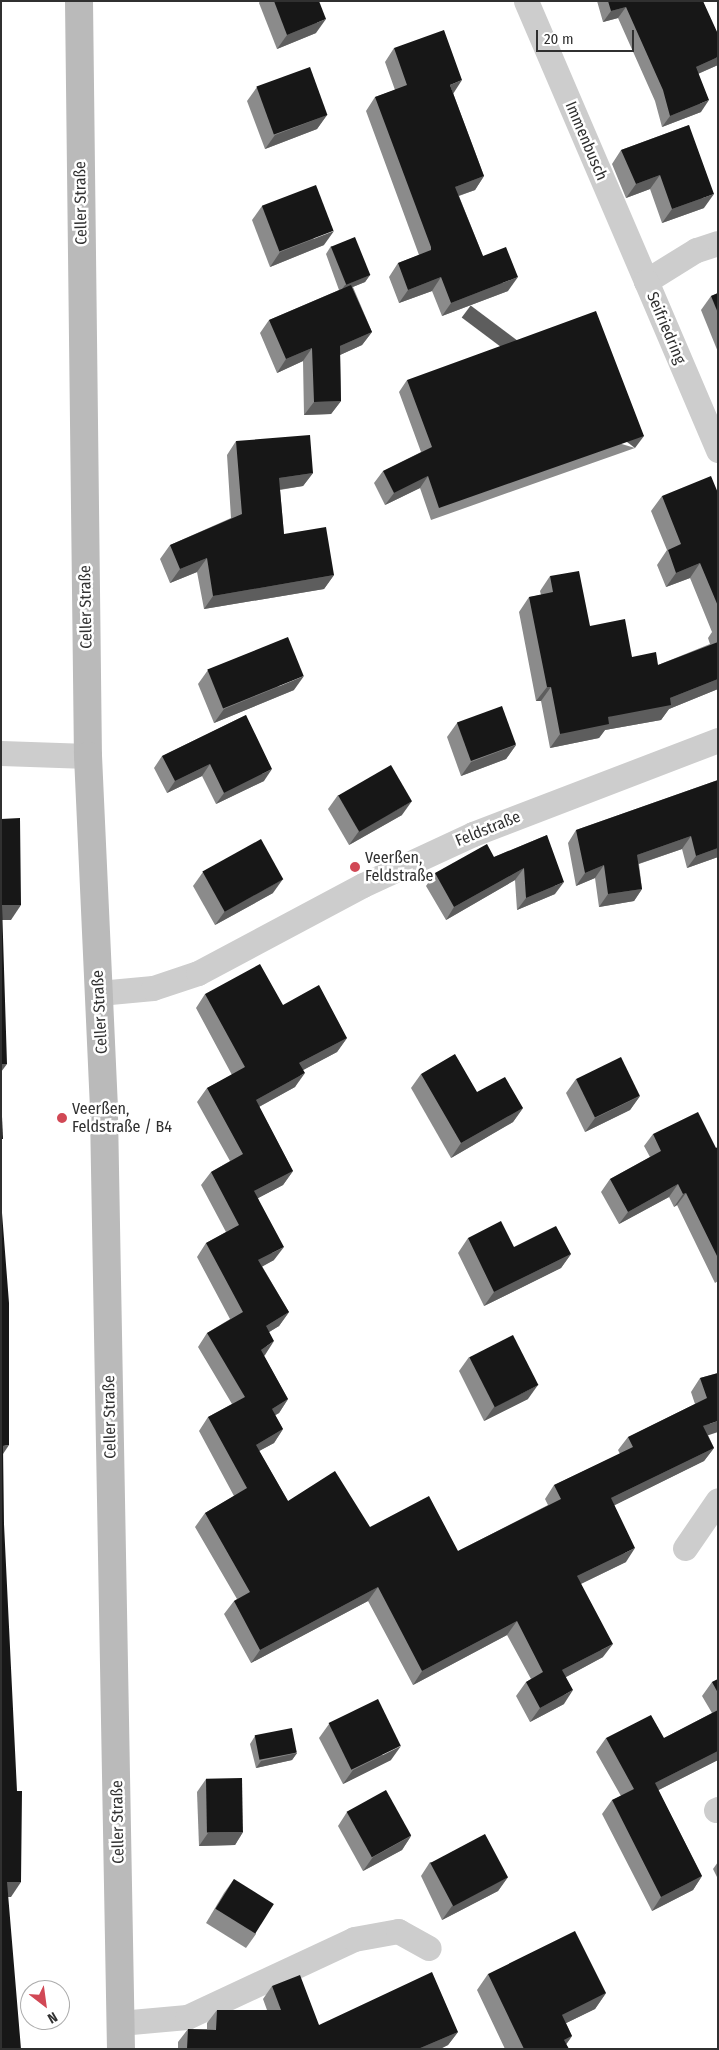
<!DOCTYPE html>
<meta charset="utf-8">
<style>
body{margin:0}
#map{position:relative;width:719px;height:2050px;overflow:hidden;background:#fff;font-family:"Fira Sans Condensed",sans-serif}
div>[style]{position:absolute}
.street>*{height:25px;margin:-12.5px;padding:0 12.5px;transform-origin:12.5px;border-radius:12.5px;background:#cdcdcd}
.secondary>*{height:28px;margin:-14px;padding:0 14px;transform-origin:14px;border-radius:14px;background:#bababa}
.wall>*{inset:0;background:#8b8b8b}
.shaded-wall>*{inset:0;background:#5d5d5d;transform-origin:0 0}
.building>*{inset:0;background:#171717;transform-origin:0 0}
.dots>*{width:14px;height:14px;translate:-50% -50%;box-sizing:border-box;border:2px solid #fff;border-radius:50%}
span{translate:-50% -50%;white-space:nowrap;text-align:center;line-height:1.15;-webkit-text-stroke:5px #fff;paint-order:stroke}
.street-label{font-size:16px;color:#303030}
.poi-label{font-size:16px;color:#303030}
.left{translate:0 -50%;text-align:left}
.frame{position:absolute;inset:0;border:2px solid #303030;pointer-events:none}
.north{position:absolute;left:20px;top:1980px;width:50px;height:50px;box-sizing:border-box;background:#fff;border:1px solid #acacac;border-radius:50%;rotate:150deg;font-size:14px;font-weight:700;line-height:20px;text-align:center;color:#303030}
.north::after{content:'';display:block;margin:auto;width:18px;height:22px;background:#d14855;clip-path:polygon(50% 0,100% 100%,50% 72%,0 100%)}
.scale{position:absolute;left:536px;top:30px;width:98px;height:22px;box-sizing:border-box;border:2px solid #303030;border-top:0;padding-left:6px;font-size:15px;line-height:18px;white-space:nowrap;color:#303030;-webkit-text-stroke:4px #fff;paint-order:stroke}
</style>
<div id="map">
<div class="street">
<div style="left:526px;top:1px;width:305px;rotate:66.8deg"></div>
<div style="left:718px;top:243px;width:23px;rotate:162deg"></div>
<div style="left:696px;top:250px;width:59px;rotate:148.2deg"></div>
<div style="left:646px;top:281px;width:184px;rotate:66.9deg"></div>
<div style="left:1px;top:753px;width:87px;rotate:2deg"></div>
<div style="left:99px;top:993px;width:54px;rotate:-5.3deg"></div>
<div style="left:153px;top:988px;width:47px;rotate:-18.4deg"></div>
<div style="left:198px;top:973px;width:187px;rotate:-28.1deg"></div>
<div style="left:363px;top:885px;width:121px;rotate:-24.9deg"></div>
<div style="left:473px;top:834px;width:262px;rotate:-21deg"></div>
<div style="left:685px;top:1548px;width:58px;rotate:-55.5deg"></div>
<div style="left:716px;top:1810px;width:2px;rotate:-27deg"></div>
<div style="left:120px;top:2023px;width:67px;rotate:-5.1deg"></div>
<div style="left:187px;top:2017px;width:184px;rotate:-25deg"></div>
<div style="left:354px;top:1939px;width:45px;rotate:-10.3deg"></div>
<div style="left:398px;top:1931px;width:35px;rotate:29deg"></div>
</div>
<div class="secondary">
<div style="left:79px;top:1px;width:755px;rotate:89.32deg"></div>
<div style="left:88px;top:756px;width:358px;rotate:87.4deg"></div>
<div style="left:104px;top:1114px;width:935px;rotate:88.96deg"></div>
</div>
<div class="wall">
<div style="clip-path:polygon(260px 1px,319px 1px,316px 33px,277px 49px,259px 3px)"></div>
<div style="clip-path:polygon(597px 1px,703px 1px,718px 65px,698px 74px,701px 112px,662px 127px,655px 101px,618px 18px,603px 22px)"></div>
<div style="clip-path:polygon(394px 48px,453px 93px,484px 176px,475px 190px,459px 196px,483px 256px,508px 291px,442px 316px,432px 291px,399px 303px,389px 277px,398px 263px,419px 255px,366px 111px,375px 97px,395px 90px,385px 62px)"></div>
<div style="clip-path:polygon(257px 87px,327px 115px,317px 129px,265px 149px,247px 101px)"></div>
<div style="clip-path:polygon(689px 125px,704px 208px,662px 223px,650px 189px,626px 198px,612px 164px,621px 150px)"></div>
<div style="clip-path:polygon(262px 206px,324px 245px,270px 267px,252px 220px)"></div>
<div style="clip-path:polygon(331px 246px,370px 275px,365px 282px,353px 287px,372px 332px,362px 345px,340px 355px,341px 401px,331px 414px,304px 415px,303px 361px,277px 373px,260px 333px,269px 320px,339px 290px,326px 254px)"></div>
<div style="clip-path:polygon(718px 293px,718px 352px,701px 310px,711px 296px)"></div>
<div style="clip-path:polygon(407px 380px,635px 448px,431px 520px,420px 488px,385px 505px,374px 483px,383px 471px,421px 452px,399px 392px)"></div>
<div style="clip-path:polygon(236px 441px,313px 473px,303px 486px,280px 490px,284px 534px,334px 575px,324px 589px,204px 609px,197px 572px,170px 583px,160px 559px,170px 545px,231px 518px,227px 455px)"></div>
<div style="clip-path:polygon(718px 493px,718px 689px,669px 709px,661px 720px,605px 730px,599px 738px,550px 748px,541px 701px,536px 701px,519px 612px,529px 597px,541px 595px,540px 591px,550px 576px,590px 626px,632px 657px,658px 665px,710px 644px,708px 638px,712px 632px,690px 578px,666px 587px,657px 565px,667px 550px,651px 511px,662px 496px)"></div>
<div style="clip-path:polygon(208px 670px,294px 690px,214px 723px,198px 684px)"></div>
<div style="clip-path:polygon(246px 715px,264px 781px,216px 804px,202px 776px,167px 793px,154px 768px,162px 756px)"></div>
<div style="clip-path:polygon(457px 723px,516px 745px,506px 759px,461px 776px,447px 737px)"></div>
<div style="clip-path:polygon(718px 780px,718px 857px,687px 868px,682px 849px,639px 864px,642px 889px,634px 901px,599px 907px,595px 878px,576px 886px,568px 843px,576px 830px)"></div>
<div style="clip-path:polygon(338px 795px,402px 815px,349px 845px,328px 809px)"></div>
<div style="clip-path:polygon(547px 835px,555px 894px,517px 910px,515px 880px,446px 920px,426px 886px,435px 873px,494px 857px)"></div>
<div style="clip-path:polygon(203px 872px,273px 893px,215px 925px,193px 886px)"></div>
<div style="clip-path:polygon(205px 994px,283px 1005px,347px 1038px,337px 1052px,303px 1070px,295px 1087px,259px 1107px,293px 1171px,283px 1185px,258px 1198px,274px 1260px,262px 1266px,289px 1312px,279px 1326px,269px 1332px,265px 1355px,264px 1356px,288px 1399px,279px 1413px,275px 1415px,283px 1429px,274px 1443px,259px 1451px,288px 1501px,370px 1527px,458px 1551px,548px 1505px,545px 1499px,554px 1485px,620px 1454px,618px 1450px,628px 1437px,695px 1404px,691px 1392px,700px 1378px,718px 1373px,708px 1435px,714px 1448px,704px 1461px,614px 1505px,626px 1562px,581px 1584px,603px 1657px,566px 1677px,564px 1704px,530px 1722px,516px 1696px,526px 1682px,531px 1679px,507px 1635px,413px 1685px,368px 1601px,251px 1663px,224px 1614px,234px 1601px,237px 1599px,195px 1527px,205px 1513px,234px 1496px,199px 1431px,208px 1417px,232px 1404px,198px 1347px,207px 1333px,230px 1319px,197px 1257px,206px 1243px,226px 1232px,201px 1185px,211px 1172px,230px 1161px,197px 1102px,207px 1088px,232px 1075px,196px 1008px)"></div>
<div style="clip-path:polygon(421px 1074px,477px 1092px,523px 1108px,513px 1122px,451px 1158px,411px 1088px)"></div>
<div style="clip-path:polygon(576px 1079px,640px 1096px,630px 1110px,585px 1132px,566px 1093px)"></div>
<div style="clip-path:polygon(653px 1134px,716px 1148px,718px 1147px,718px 1281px,715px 1283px,677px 1205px,674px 1207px,669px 1197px,619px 1224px,601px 1192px,610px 1179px,650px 1157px,644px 1146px)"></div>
<div style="clip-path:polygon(468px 1238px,514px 1247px,571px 1254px,561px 1268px,484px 1306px,458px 1253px)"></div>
<div style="clip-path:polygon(469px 1357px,528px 1399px,484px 1421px,459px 1371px)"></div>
<div style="clip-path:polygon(718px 1679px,718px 1760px,658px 1790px,702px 1876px,693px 1890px,652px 1911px,602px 1814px,612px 1800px,621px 1796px,596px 1752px,606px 1738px,664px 1738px,712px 1713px,702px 1696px,712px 1682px)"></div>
<div style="clip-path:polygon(329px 1724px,391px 1760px,343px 1784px,319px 1738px)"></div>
<div style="clip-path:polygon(255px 1736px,297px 1753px,292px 1760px,256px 1768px,250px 1744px)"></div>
<div style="clip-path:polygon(206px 1779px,243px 1832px,235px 1845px,199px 1846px,197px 1792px)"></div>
<div style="clip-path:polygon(347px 1812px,411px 1836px,402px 1850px,363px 1871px,338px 1826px)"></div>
<div style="clip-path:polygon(430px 1862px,508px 1877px,498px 1891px,442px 1920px,421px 1876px)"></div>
<div style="clip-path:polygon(718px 1862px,718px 1879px,713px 1869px)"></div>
<div style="clip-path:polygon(234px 1879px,256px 1934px,246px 1948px,206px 1923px,224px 1893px)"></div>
<div style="clip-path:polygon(488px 1974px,606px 1993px,595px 2009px,566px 2023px,572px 2036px,566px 2044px,569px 2049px,505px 2049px,477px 1990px)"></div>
<div style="clip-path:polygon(272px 1986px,319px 2025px,458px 2032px,448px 2045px,440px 2049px,178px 2049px,178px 2042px,188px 2029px,207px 2029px,207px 2023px,217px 2010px,267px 2010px,263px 1999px)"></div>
</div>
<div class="shaded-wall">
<div style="clip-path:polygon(626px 7px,618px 18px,603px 22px,611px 11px)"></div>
<div style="clip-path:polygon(326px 19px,316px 33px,277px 49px,287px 35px)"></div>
<div style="clip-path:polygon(718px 57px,718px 65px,688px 78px,696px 67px)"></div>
<div style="clip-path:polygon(462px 80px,453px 94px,450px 85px)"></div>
<div style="clip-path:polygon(709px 100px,701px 112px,662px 127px,670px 116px)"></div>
<div style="clip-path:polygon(327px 115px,317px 129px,265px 149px,275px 135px)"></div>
<div style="clip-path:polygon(660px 175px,650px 189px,626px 198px,636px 184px)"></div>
<div style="clip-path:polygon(484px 176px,475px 190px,446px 200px,455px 187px)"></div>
<div style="clip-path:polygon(714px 194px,704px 208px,662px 223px,672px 209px)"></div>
<div style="clip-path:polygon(334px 231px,324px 245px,270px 267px,280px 252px)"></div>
<div style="clip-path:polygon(370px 275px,365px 282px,340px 292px,345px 285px)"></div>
<div style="clip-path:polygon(441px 277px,432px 291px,399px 303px,408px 290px)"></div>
<div style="clip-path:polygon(518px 277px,508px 291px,442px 316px,451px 303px)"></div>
<div style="clip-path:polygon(372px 332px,362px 345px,331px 359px,340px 346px)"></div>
<div style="clip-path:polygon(312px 348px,303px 361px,277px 373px,286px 359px)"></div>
<div style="clip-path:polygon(341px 401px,331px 414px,304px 415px,314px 402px)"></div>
<div style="left:644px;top:436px;width:15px;height:217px;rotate:127deg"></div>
<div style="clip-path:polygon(313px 473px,303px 486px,270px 491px,279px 478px)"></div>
<div style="clip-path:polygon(428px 476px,420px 488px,385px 505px,394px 493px)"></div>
<div style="clip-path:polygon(207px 558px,197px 572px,170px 583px,180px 569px)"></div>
<div style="clip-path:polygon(700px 563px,690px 578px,666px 587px,676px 573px)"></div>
<div style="clip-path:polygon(334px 575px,324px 589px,204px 609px,213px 596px)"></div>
<div style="clip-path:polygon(304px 676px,294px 690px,214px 723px,224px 709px)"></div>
<div style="clip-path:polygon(718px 679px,718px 689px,669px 709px,661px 720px,605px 730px,599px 738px,550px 748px,560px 734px,608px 717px,670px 698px)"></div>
<div style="clip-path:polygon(547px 687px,551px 687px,541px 701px,536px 701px)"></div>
<div style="clip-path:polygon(516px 745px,506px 759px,461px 776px,471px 762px)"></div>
<div style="clip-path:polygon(210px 764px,202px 776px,167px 793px,175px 781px)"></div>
<div style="clip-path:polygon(272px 769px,264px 781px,216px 804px,224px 793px)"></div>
<div style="clip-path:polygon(412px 801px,402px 815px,349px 845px,359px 831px)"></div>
<div style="clip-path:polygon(691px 836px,682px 849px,629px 867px,637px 855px)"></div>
<div style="clip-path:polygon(718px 848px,718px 857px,687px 868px,696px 856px)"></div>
<div style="clip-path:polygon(604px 865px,595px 878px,576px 886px,585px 873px)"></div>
<div style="clip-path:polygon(524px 868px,515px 880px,446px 920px,454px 907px)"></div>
<div style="clip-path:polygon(283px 879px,273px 893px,215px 925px,225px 911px)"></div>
<div style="clip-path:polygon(564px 882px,555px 894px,517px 910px,526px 898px)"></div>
<div style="clip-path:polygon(642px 889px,634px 901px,599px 907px,608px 894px)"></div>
<div style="clip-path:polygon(2px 905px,21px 905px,11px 920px,1px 920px)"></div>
<div style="clip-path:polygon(347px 1038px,337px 1052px,290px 1077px,299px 1063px)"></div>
<div style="clip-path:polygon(1px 1064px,7px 1064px,1px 1072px)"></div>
<div style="clip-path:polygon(305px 1073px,295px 1087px,246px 1114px,256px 1100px)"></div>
<div style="clip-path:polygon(640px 1096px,630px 1110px,585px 1132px,595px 1118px)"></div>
<div style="clip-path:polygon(523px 1108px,513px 1122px,451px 1158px,461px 1143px)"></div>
<div style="clip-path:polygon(293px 1171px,283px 1185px,245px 1205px,254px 1191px)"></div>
<div style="clip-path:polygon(678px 1184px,669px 1197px,619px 1224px,628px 1212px)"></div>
<div style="clip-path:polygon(686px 1193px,677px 1205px,674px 1207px,683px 1194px)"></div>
<div style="clip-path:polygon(284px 1247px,274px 1260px,249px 1274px,258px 1260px)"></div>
<div style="clip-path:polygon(571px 1254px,561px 1268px,484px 1306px,494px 1292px)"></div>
<div style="clip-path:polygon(289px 1312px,279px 1326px,256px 1340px,266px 1326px)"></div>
<div style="clip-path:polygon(274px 1341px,265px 1355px,251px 1363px,261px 1350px)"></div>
<div style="clip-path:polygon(538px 1385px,528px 1399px,484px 1421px,494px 1407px)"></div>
<div style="clip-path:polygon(288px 1399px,279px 1413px,262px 1423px,272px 1409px)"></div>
<div style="clip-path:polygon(718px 1421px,718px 1432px,694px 1440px,703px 1426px)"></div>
<div style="clip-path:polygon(283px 1429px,274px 1443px,246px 1458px,256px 1445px)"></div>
<div style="clip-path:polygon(9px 1445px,1px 1457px,3px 1446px)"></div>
<div style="clip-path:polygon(714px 1448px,704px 1461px,601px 1512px,611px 1498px)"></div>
<div style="clip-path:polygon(635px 1548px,626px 1562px,568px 1590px,577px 1576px)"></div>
<div style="clip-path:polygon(378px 1587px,368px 1601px,251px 1663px,260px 1650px)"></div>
<div style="clip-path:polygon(517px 1621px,507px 1635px,413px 1685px,422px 1671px)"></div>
<div style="clip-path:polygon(613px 1644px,603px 1657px,553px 1684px,562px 1670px)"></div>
<div style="clip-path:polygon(573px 1690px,564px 1704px,530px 1722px,540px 1708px)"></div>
<div style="clip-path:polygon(401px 1746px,391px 1760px,343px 1784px,353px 1770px)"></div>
<div style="clip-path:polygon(718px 1751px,718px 1760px,645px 1797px,655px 1783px)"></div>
<div style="clip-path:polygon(297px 1753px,292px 1760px,256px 1768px,261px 1761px)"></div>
<div style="clip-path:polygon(243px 1832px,235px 1845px,199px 1846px,208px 1833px)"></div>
<div style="clip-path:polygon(411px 1836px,402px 1850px,363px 1871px,373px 1857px)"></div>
<div style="clip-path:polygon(702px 1876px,693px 1890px,652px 1911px,661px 1897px)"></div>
<div style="clip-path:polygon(508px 1877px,498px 1891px,442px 1920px,452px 1906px)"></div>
<div style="clip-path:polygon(7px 1882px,21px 1882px,11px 1897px,1px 1897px)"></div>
<div style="clip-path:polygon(606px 1993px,595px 2009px,550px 2031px,562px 2015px)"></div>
<div style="clip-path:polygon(458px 2032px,448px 2045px,440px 2049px,418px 2049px)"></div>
<div style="clip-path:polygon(572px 2036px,563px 2049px,564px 2040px)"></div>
</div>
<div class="building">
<div style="clip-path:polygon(274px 1px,319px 1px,326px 19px,287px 35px)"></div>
<div style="clip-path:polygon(608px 1px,703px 1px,718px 34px,718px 57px,696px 67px,709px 100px,670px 116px,663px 90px,626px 7px,611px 11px)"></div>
<div style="clip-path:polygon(444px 30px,462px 80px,450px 85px,484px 176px,455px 187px,483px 256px,506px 247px,518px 277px,451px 303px,441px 277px,408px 290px,398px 263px,431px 250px,431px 247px,375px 97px,407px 85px,394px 48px)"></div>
<div style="left:310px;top:67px;width:51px;height:57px;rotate:70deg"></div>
<div style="clip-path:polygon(689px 125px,714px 194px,672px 209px,660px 175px,636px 184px,621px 150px)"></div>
<div style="left:316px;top:185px;width:49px;height:58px;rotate:69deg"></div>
<div style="left:355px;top:237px;width:41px;height:26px;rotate:68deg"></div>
<div style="clip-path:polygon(351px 285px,372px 332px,340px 346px,341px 401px,314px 402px,312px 348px,286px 359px,269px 320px)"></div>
<div style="clip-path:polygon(718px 293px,718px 313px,711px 296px)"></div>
<div style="clip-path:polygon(596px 311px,644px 436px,439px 508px,428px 476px,394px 493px,383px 471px,432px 447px,407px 380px)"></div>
<div style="clip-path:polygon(310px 435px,313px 473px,279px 478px,284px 534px,326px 527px,334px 575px,213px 596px,207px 558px,180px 569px,170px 545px,242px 514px,236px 441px)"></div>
<div style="clip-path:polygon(711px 476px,718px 493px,718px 606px,700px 563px,676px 573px,668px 550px,681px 544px,662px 496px)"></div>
<div style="clip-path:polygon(579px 571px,590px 626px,625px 619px,632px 657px,656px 652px,658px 665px,718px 642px,718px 679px,670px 698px,671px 705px,608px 717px,609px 724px,560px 734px,551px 687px,547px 687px,529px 597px,553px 592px,550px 576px)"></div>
<div style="left:288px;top:637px;width:42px;height:87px;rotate:68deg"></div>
<div style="left:502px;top:706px;width:41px;height:48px;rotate:70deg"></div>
<div style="clip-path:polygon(246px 715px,272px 769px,224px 793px,210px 764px,175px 781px,162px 756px)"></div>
<div style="left:391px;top:765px;width:42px;height:61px;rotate:60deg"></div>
<div style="clip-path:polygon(718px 780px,718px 848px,696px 856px,691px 836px,637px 855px,642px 889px,608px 894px,604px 865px,585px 873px,576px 830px)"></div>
<div style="clip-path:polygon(20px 818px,21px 905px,2px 905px,7px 1064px,1px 1064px,1px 819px)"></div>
<div style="clip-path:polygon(547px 835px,564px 882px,526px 898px,524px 868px,454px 907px,435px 873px,487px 844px,494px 857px)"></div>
<div style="left:261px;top:839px;width:46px;height:67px;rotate:61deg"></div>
<div style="clip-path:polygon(260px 964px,283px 1005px,319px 985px,347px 1038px,299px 1063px,305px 1073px,256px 1100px,293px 1171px,254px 1191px,284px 1247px,258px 1260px,289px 1312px,266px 1326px,274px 1341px,261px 1350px,288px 1399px,272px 1409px,283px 1429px,256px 1445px,288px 1501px,335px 1471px,370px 1527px,429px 1496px,458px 1551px,561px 1499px,554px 1485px,633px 1447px,628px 1437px,707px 1398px,700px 1378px,718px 1373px,718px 1421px,703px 1426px,714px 1448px,611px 1498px,635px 1548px,577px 1576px,613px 1644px,562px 1670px,573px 1690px,540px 1708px,526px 1682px,543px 1672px,517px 1621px,422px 1671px,378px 1587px,260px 1650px,234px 1601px,250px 1592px,205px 1513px,247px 1488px,208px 1417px,245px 1397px,207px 1333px,243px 1312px,206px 1243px,239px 1225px,211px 1172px,243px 1154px,207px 1088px,245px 1067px,205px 994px)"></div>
<div style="clip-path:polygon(455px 1054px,477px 1092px,505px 1077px,523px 1108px,461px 1143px,421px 1074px)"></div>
<div style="left:621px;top:1057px;width:43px;height:50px;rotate:64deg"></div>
<div style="clip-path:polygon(1px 1094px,3px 1139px,1px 1139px)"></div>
<div style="clip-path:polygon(698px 1112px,716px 1148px,718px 1147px,718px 1258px,686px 1193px,683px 1194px,678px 1184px,628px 1212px,610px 1179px,661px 1151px,653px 1134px)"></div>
<div style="clip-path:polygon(1px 1200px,9px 1303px,9px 1445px,3px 1446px,4px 1524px,17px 1791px,22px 1791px,21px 1882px,7px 1882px,21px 2049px,1px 2049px)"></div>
<div style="clip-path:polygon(501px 1221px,514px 1247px,556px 1226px,571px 1254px,494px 1292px,468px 1238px)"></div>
<div style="left:513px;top:1335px;width:56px;height:49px;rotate:63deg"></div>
<div style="clip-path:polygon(718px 1679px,718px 1693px,712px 1682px)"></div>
<div style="left:378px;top:1699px;width:52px;height:55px;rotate:64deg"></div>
<div style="clip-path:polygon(718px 1710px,718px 1751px,655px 1783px,702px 1876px,661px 1897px,612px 1800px,634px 1789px,606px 1738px,651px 1715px,664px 1738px)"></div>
<div style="left:292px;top:1728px;width:25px;height:38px;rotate:79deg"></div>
<div style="left:242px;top:1778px;width:54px;height:36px;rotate:89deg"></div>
<div style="left:386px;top:1790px;width:52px;height:45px;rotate:61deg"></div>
<div style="left:485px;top:1834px;width:49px;height:62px;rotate:62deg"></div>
<div style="left:234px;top:1879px;width:47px;height:35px;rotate:32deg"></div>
<div style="clip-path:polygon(575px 1931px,606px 1993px,562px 2015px,572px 2036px,564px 2040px,569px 2049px,524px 2049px,488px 1974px)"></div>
<div style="clip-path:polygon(432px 1972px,458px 2032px,418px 2049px,187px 2049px,188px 2029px,216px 2030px,217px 2010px,281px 2010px,272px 1986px,300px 1975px,319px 2025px)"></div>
</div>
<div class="dots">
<div style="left:355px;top:867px;background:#d14855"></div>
<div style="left:62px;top:1118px;background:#d14855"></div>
</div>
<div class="street-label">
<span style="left:586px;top:141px;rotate:67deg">Immenbusch</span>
<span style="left:81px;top:203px;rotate:-91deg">Celler Straße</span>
<span style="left:666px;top:328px;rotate:67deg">Seifriedring</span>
<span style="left:86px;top:607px;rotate:-91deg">Celler Straße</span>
<span style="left:488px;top:829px;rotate:-22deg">Feldstraße</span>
<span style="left:100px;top:1012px;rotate:-93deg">Celler Straße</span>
<span style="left:110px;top:1417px;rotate:-91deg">Celler Straße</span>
<span style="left:118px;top:1822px;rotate:-91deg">Celler Straße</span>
</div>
<div class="poi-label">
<span class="left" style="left:365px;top:867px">Veerßen,<br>Feldstraße</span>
<span class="left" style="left:72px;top:1118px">Veerßen,<br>Feldstraße / B4</span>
</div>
<div class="frame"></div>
<div class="north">N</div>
<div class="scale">20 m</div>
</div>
